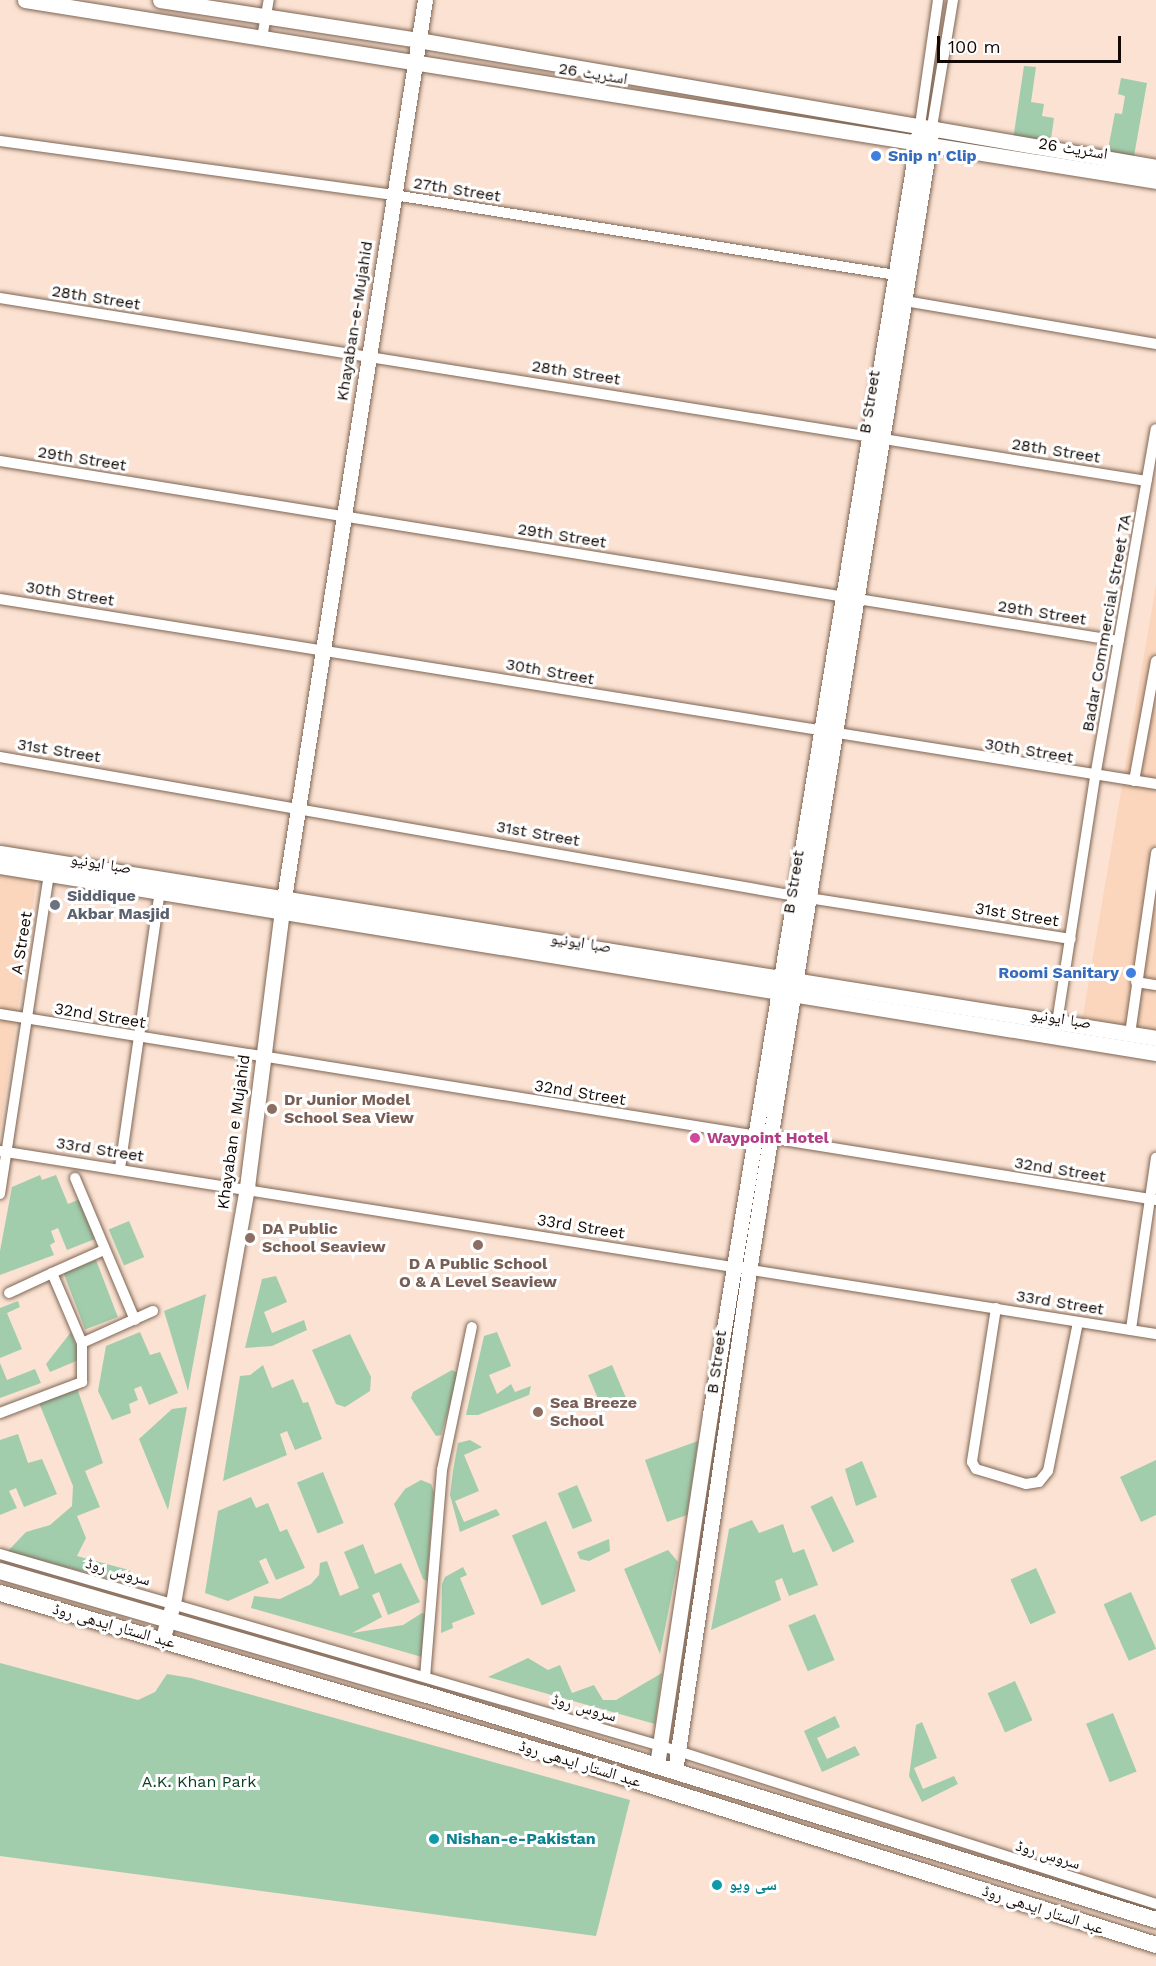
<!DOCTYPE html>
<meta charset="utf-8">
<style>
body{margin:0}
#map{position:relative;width:1156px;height:1966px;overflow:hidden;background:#fbe2d2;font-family:"Work Sans","Noto Naskh Arabic",sans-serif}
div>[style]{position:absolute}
.built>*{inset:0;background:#fbd6bd}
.green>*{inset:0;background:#a1cdad;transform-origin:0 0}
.roads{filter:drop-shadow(0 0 2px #7f6553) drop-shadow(0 0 2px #7f6553)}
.street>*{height:10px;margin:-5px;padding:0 5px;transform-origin:5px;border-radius:5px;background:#fff}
.secondary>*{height:15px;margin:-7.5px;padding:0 7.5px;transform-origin:7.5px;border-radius:7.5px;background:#fff}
.primary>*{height:16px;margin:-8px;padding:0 8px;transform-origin:8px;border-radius:8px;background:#fff}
.dots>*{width:16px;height:16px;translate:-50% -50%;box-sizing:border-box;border:3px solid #fff;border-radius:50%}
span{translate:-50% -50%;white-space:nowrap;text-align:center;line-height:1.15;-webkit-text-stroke:6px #fff;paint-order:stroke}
.street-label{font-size:16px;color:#130904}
.shop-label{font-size:16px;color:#366cbe;font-weight:700}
.left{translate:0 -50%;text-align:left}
.right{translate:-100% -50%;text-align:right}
.worship-label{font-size:16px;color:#5b616d;font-weight:700}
.education-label{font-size:16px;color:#785e54;font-weight:700}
.hotel-label{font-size:16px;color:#b23c85;font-weight:700}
.park-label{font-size:16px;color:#0a4021}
.culture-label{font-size:16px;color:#0d838f;font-weight:700}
.scale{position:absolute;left:937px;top:36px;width:184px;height:27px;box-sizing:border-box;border:3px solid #130904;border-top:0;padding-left:8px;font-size:18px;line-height:21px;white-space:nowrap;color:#130904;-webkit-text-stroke:4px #fff;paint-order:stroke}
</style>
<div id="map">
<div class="built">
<div style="clip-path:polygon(1156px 585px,1156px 1032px,1082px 1021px)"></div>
<div style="clip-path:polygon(0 872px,37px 877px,0 1132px)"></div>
</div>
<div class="green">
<div style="clip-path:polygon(1024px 66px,1036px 67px,1031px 102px,1044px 104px,1042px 116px,1054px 118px,1050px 146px,1013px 140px)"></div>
<div style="clip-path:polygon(1121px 78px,1147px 83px,1134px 156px,1111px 152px,1109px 144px,1115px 113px,1122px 114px,1125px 96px,1118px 94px)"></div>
<div style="clip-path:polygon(40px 1175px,42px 1180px,56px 1175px,68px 1204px,80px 1199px,95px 1239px,67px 1250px,58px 1228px,51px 1231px,55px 1242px,50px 1245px,54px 1255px,0 1275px,0 1251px,12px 1187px)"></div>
<div style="left:129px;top:1221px;width:39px;height:22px;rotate:67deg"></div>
<div style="left:96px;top:1260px;width:61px;height:35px;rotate:69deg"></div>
<div style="clip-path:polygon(276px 1276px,287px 1302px,264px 1312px,272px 1333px,304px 1320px,307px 1330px,272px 1346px,245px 1348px,262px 1279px)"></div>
<div style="clip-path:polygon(206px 1294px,188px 1391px,164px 1311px)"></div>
<div style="clip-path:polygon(18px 1301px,20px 1307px,7px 1313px,22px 1349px,0 1358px,0 1308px)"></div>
<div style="clip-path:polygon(71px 1332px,81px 1359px,50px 1372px,46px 1364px)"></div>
<div style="clip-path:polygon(140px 1332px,150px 1355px,160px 1352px,178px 1393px,149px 1405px,141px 1386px,134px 1389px,138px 1400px,129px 1404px,131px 1413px,112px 1420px,98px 1391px,106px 1346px)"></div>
<div style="clip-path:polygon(497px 1332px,511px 1366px,489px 1375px,497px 1394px,511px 1384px,515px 1392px,531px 1386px,529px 1395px,478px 1415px,466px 1415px,484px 1336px)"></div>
<div style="clip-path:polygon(350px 1334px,371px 1377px,370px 1391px,345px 1407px,336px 1404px,312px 1350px)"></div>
<div style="clip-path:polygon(0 1363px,7px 1380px,35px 1369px,41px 1383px,0 1398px)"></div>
<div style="clip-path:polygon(263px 1365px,272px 1388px,293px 1379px,303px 1403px,308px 1402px,322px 1439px,295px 1450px,287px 1431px,280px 1434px,287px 1455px,223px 1481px,240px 1376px,250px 1375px)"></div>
<div style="left:612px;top:1365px;width:39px;height:26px;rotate:67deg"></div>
<div style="clip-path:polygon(452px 1370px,459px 1374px,441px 1435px,436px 1436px,411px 1398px,413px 1392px)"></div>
<div style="clip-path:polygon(77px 1388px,103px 1463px,85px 1471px,100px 1507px,77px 1516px,86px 1538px,77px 1556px,129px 1570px,133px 1576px,127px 1583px,7px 1552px,26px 1532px,50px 1525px,72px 1506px,73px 1486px,39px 1403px)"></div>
<div style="clip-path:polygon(187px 1407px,184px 1423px,168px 1510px,139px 1439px,172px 1409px)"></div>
<div style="clip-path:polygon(18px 1434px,28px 1463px,42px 1459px,57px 1494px,24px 1507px,16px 1488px,9px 1491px,17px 1508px,0 1515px,0 1440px)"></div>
<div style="clip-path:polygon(470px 1440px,482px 1447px,464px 1455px,479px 1491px,455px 1501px,464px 1522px,496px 1509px,500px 1515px,460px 1532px,450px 1495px,453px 1471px,458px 1443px)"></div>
<div style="clip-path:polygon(698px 1441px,687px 1515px,667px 1522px,645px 1460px)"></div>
<div style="clip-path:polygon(1156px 1460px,1156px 1515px,1141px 1522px,1120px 1477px)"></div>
<div style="clip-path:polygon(862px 1461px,877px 1497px,856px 1506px,845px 1469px)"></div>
<div style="left:323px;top:1472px;width:55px;height:28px;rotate:68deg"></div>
<div style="clip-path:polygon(421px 1480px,431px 1484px,434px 1492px,427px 1581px,423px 1579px,394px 1504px,405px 1489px)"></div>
<div style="left:577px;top:1485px;width:39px;height:21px;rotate:67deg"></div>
<div style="left:832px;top:1496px;width:51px;height:24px;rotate:64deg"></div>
<div style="clip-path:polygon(251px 1497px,256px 1508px,268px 1503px,280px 1532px,287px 1529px,305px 1568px,276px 1580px,266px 1558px,259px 1561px,269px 1583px,228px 1601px,205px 1593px,218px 1511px)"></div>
<div style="clip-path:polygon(752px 1520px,759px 1533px,783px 1524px,793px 1553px,804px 1549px,818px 1585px,789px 1596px,782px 1578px,775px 1581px,781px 1600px,711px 1630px,729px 1529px)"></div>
<div style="left:546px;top:1521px;width:76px;height:37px;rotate:67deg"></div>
<div style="clip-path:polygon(609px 1539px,610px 1551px,589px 1561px,580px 1559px,577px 1552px)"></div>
<div style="clip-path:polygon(363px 1544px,375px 1574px,401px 1563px,420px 1602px,388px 1615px,379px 1592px,372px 1595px,382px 1617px,352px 1633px,403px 1625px,422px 1613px,426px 1615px,422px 1657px,251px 1608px,254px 1596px,280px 1599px,311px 1584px,319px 1575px,320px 1563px,327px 1561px,340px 1596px,359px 1588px,344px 1552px)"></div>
<div style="clip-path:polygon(668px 1550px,678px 1562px,660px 1654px,624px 1569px)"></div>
<div style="clip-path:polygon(463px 1567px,467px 1575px,460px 1578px,475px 1614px,452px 1623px,453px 1628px,441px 1633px,442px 1584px,445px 1577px)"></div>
<div style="left:1036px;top:1568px;width:49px;height:28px;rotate:66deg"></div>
<div style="left:1131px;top:1592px;width:62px;height:30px;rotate:66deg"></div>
<div style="left:815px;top:1614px;width:50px;height:29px;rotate:67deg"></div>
<div style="clip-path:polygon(528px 1658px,548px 1670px,560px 1665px,572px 1693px,594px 1685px,603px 1700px,616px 1700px,662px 1673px,655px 1724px,488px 1677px)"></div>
<div style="clip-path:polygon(0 1663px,138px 1700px,155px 1692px,167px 1674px,191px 1678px,630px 1800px,596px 1936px,0 1856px)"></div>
<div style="left:1015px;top:1681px;width:43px;height:30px;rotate:66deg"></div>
<div style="left:1113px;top:1713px;width:63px;height:29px;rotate:68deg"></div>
<div style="clip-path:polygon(835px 1716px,840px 1727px,817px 1738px,827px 1759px,855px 1746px,860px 1755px,822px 1772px,804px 1731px)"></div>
<div style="clip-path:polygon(922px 1722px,937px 1758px,914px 1768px,923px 1789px,954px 1776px,958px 1784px,922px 1802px,909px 1776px,916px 1725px)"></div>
</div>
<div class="roads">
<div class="street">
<div style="left:262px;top:38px;width:39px;rotate:-80deg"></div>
<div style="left:920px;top:125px;width:126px;rotate:-81.8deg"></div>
<div style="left:932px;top:127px;width:129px;rotate:-80.6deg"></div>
<div style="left:0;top:141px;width:398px;rotate:7.8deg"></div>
<div style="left:394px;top:195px;width:514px;rotate:9.06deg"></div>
<div style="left:0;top:298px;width:1161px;rotate:9.07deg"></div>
<div style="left:905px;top:301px;width:255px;rotate:9.7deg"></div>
<div style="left:0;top:461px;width:1133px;rotate:9.14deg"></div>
<div style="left:0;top:599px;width:1171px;rotate:9.09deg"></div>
<div style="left:0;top:757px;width:808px;rotate:9.91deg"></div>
<div style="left:796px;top:896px;width:278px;rotate:8.9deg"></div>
<div style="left:1134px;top:781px;width:122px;rotate:-79.6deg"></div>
<div style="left:1136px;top:982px;width:20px;rotate:9deg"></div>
<div style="left:0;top:1014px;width:1171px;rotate:9.14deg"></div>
<div style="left:1056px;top:1029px;width:255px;rotate:-81.2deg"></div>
<div style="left:1095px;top:777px;width:353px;rotate:-80.1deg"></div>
<div style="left:1130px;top:1034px;width:183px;rotate:-81.8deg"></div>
<div style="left:0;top:1151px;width:1170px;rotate:9deg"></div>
<div style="left:120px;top:1168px;width:279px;rotate:-81.8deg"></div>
<div style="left:75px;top:1178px;width:154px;rotate:67.1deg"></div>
<div style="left:0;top:1194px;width:324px;rotate:-81.3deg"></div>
<div style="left:9px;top:1293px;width:47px;rotate:-24.9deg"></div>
<div style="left:996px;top:1308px;width:156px;rotate:98.9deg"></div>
<div style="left:972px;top:1462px;width:8px;rotate:60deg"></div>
<div style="left:976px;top:1469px;width:52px;rotate:16.7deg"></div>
<div style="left:1026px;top:1484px;width:13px;rotate:-9deg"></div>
<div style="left:1039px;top:1482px;width:14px;rotate:-51deg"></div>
<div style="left:1048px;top:1471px;width:152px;rotate:-78.6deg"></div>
<div style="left:1131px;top:1329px;width:173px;rotate:-81.7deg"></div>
<div style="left:82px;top:1343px;width:76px;rotate:-113.2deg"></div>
<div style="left:52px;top:1273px;width:57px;rotate:-23.9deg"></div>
<div style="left:0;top:1413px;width:88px;rotate:-20.7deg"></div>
<div style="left:82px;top:1382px;width:39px;rotate:-90deg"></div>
<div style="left:82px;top:1343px;width:78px;rotate:-24.3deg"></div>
<div style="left:0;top:1554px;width:706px;rotate:16.2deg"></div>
<div style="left:678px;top:1751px;width:502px;rotate:17.75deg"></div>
<div style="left:425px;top:1677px;width:208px;rotate:-85.3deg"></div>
<div style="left:442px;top:1470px;width:146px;rotate:-78.2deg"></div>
</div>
<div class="secondary">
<div style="left:25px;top:0;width:1145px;rotate:9.09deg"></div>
<div style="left:160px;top:0;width:261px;rotate:8.8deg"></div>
<div style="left:418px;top:40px;width:749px;rotate:9.76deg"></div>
<div style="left:0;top:853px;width:1171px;rotate:9.09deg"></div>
<div style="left:0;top:866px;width:1171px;rotate:9.19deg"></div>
<div style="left:162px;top:1640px;width:39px;rotate:-73deg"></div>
<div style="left:173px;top:1603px;width:423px;rotate:-79.9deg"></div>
<div style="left:247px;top:1187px;width:278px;rotate:-82.8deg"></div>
<div style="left:282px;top:911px;width:922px;rotate:-81.08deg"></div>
<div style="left:657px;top:1765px;width:355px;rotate:-81.4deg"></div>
<div style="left:710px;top:1414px;width:1306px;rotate:-80.75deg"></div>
<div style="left:675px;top:1771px;width:505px;rotate:-81.58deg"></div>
<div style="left:749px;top:1271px;width:1159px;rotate:-80.91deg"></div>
</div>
<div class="primary">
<div style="left:0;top:1571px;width:441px;rotate:16.2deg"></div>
<div style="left:424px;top:1694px;width:766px;rotate:17.16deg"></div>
<div style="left:0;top:1593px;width:608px;rotate:16.35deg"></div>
<div style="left:583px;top:1764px;width:601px;rotate:17.53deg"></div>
</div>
</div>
<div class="dots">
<div style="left:876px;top:156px;background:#3f7fe0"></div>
<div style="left:55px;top:905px;background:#6b7280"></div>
<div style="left:1131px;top:973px;background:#3f7fe0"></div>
<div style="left:272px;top:1109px;background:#8d6e63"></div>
<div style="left:695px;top:1138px;background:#d1479c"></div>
<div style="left:250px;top:1238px;background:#8d6e63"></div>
<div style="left:478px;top:1245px;background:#8d6e63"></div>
<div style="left:538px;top:1412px;background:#8d6e63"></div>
<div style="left:434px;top:1839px;background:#0f9aa8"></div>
<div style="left:717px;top:1885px;background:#0f9aa8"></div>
</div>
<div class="street-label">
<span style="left:593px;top:74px;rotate:9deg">اسٹریٹ 26</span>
<span style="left:1073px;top:149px;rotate:9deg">اسٹریٹ 26</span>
<span style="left:457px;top:190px;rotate:9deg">27th Street</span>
<span style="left:96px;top:298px;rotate:9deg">28th Street</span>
<span style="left:355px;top:321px;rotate:-81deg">Khayaban-e-Mujahid</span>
<span style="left:576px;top:373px;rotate:9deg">28th Street</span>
<span style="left:870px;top:402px;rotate:-81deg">B Street</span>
<span style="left:1056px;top:451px;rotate:9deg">28th Street</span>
<span style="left:82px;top:459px;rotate:9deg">29th Street</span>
<span style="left:562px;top:536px;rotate:9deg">29th Street</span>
<span style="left:70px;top:594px;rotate:9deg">30th Street</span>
<span style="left:1042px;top:613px;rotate:9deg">29th Street</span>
<span style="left:1107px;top:623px;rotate:-80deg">Badar Commercial Street 7A</span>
<span style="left:550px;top:672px;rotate:10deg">30th Street</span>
<span style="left:59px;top:751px;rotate:9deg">31st Street</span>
<span style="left:1029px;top:751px;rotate:9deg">30th Street</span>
<span style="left:538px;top:834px;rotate:10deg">31st Street</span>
<span style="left:101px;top:864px;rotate:9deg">صبا ایونیو</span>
<span style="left:794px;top:882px;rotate:-81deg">B Street</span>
<span style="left:1017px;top:915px;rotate:9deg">31st Street</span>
<span style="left:22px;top:943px;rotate:-81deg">A Street</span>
<span style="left:581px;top:943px;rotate:9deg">صبا ایونیو</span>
<span style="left:100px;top:1016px;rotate:9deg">32nd Street</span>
<span style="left:1061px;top:1019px;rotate:9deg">صبا ایونیو</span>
<span style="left:580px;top:1093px;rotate:9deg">32nd Street</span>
<span style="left:234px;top:1132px;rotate:-82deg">Khayaban e Mujahid</span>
<span style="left:100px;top:1150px;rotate:9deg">33rd Street</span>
<span style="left:1060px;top:1170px;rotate:9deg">32nd Street</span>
<span style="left:581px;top:1227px;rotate:9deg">33rd Street</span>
<span style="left:1060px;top:1303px;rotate:9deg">33rd Street</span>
<span style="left:717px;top:1362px;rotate:-82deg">B Street</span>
<span style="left:118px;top:1572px;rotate:16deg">سروس روڈ</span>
<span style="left:114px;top:1626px;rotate:16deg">عبد الستار ایدھی روڈ</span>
<span style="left:584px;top:1708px;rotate:16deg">سروس روڈ</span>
<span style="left:580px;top:1764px;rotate:17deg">عبد الستار ایدھی روڈ</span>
<span style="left:1048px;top:1855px;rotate:17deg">سروس روڈ</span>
<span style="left:1043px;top:1910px;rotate:18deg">عبد الستار ایدھی روڈ</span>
</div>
<div class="shop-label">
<span class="left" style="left:888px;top:156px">Snip n' Clip</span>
<span class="right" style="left:1119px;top:973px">Roomi Sanitary</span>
</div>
<div class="worship-label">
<span class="left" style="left:67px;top:905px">Siddique<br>Akbar Masjid</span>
</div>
<div class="education-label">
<span class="left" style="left:284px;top:1109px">Dr Junior Model<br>School Sea View</span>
<span class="left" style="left:262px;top:1238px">DA Public<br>School Seaview</span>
<span style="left:478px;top:1273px">D A Public School<br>O &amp; A Level Seaview</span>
<span class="left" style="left:550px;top:1412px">Sea Breeze<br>School</span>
</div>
<div class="hotel-label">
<span class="left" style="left:707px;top:1138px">Waypoint Hotel</span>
</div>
<div class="park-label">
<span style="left:199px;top:1782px">A.K. Khan Park</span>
</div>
<div class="culture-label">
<span class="left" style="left:446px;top:1839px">Nishan-e-Pakistan</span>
<span class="left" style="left:729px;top:1885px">سی ویو</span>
</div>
<div class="scale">100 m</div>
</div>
